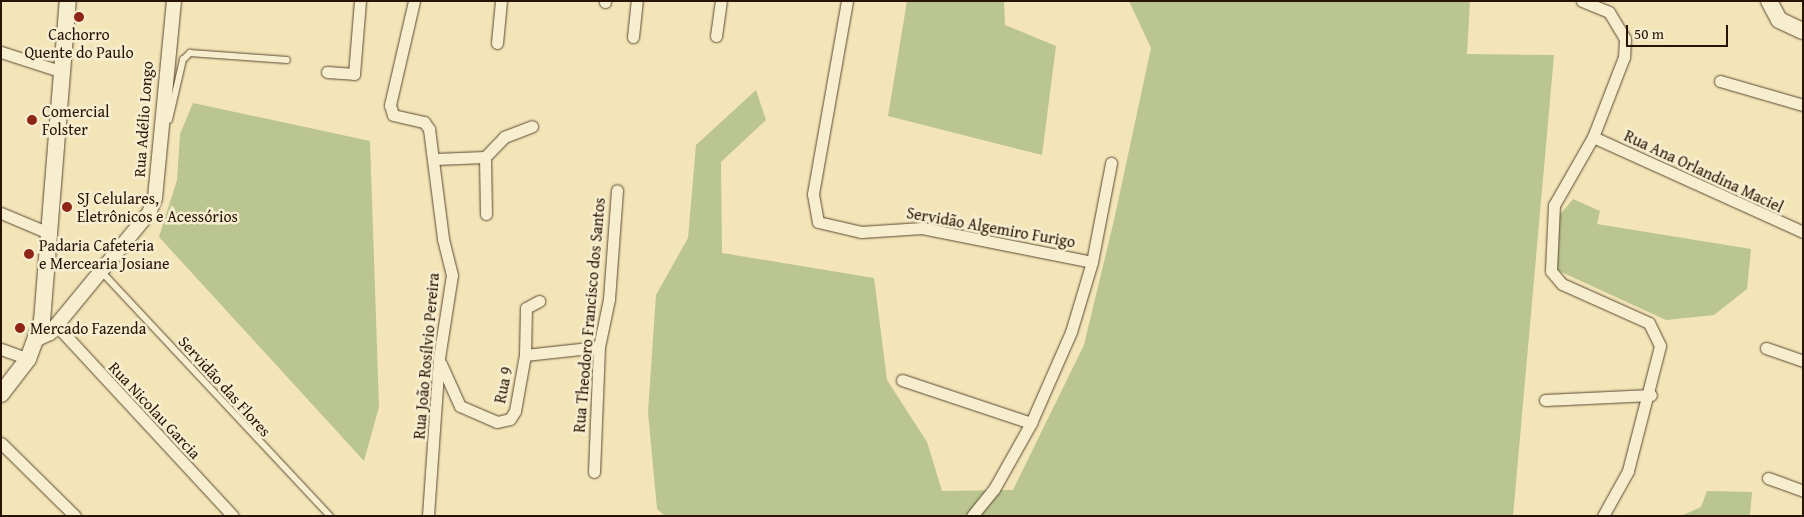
<!DOCTYPE html>
<meta charset="utf-8">
<style>
body{margin:0}
#map{position:relative;width:1804px;height:517px;overflow:hidden;background:#f3e5b7;font-family:"Gentium Book Plus",serif}
div>[style]{position:absolute}
.green>*{inset:0;background:#bac58f}
.roads{filter:drop-shadow(0 0 1px #5b4832) drop-shadow(0 0 1px #5b4832)}
.service>*{height:5.5px;margin:-2.75px;padding:0 2.75px;transform-origin:2.75px;border-radius:2.75px;background:#f7eed0}
.minor>*{height:11px;margin:-5.5px;padding:0 5.5px;transform-origin:5.5px;border-radius:5.5px;background:#f7eed0}
.tertiary>*{height:14px;margin:-7px;padding:0 7px;transform-origin:7px;border-radius:7px;background:#f7eed0}
.secondary>*{height:16px;margin:-8px;padding:0 8px;transform-origin:8px;border-radius:8px;background:#f7eed0}
.dots>*{width:14px;height:14px;translate:-50% -50%;box-sizing:border-box;border:2px solid #f7eed0;border-radius:50%}
span{translate:-50% -50%;white-space:nowrap;text-align:center;line-height:1.15;-webkit-text-stroke:5px #f7eed0;paint-order:stroke}
.poi-label{font-size:16px;color:#281306}
.left{translate:0 -50%;text-align:left}
.street-label{font-size:16px;color:#281306}
.frame{position:absolute;inset:0;border:2px solid #281306;pointer-events:none}
.scale{position:absolute;left:1626px;top:25px;width:102px;height:22px;box-sizing:border-box;border:2px solid #281306;border-top:0;padding-left:6px;font-size:15px;line-height:18px;white-space:nowrap;color:#281306;-webkit-text-stroke:4px #f7eed0;paint-order:stroke}
</style>
<div id="map">
<div class="green">
<div style="clip-path:polygon(907px 1px,1004px 1px,1005px 25px,1056px 46px,1042px 155px,888px 116px)"></div>
<div style="clip-path:polygon(1129px 1px,1470px 1px,1467px 54px,1554px 55px,1513px 516px,665px 516px,657px 509px,648px 412px,656px 295px,688px 238px,696px 145px,756px 90px,766px 120px,721px 162px,722px 253px,874px 278px,887px 380px,927px 442px,942px 491px,1013px 490px,1084px 345px,1114px 220px,1151px 48px)"></div>
<div style="clip-path:polygon(193px 103px,370px 141px,379px 407px,364px 461px,159px 237px,177px 180px,180px 134px)"></div>
<div style="clip-path:polygon(1573px 199px,1600px 211px,1597px 224px,1751px 249px,1747px 289px,1714px 315px,1666px 320px,1557px 270px,1558px 217px)"></div>
<div style="clip-path:polygon(1707px 491px,1752px 492px,1750px 516px,1681px 516px,1701px 507px)"></div>
</div>
<div class="roads">
<div class="service">
<div style="left:169px;top:120px;width:62px;rotate:-76.9deg"></div>
<div style="left:183px;top:60px;width:10px;rotate:-45deg"></div>
<div style="left:190px;top:53px;width:97px;rotate:4.1deg"></div>
<div style="left:103px;top:273px;width:333px;rotate:46.9deg"></div>
</div>
<div class="minor">
<div style="left:414px;top:1px;width:107px;rotate:103deg"></div>
<div style="left:390px;top:105px;width:10px;rotate:73deg"></div>
<div style="left:393px;top:115px;width:32px;rotate:13deg"></div>
<div style="left:424px;top:122px;width:9px;rotate:54deg"></div>
<div style="left:429px;top:129px;width:111px;rotate:82.7deg"></div>
<div style="left:443px;top:239px;width:37px;rotate:76deg"></div>
<div style="left:452px;top:275px;width:84px;rotate:98.9deg"></div>
<div style="left:439px;top:358px;width:158px;rotate:94deg"></div>
<div style="left:847px;top:1px;width:196px;rotate:100deg"></div>
<div style="left:813px;top:194px;width:28px;rotate:80deg"></div>
<div style="left:818px;top:222px;width:44px;rotate:13.1deg"></div>
<div style="left:861px;top:232px;width:61px;rotate:-3.8deg"></div>
<div style="left:922px;top:228px;width:173px;rotate:11.3deg"></div>
<div style="left:1582px;top:1px;width:29px;rotate:22deg"></div>
<div style="left:1609px;top:12px;width:31px;rotate:59deg"></div>
<div style="left:1625px;top:39px;width:18px;rotate:93deg"></div>
<div style="left:1624px;top:57px;width:86px;rotate:111.2deg"></div>
<div style="left:1593px;top:137px;width:78px;rotate:119.8deg"></div>
<div style="left:1554px;top:205px;width:66px;rotate:92.6deg"></div>
<div style="left:1551px;top:271px;width:17px;rotate:50deg"></div>
<div style="left:1562px;top:284px;width:95px;rotate:24.1deg"></div>
<div style="left:1649px;top:323px;width:25px;rotate:64deg"></div>
<div style="left:1660px;top:346px;width:129px;rotate:104.4deg"></div>
<div style="left:1628px;top:471px;width:51px;rotate:119.1deg"></div>
<div style="left:605px;top:2px;width:1px;rotate:-90deg"></div>
<div style="left:716px;top:36px;width:35px;rotate:-82deg"></div>
<div style="left:633px;top:37px;width:36px;rotate:-84deg"></div>
<div style="left:497px;top:43px;width:42px;rotate:-84.6deg"></div>
<div style="left:1px;top:52px;width:65px;rotate:17.9deg"></div>
<div style="left:327px;top:72px;width:27px;rotate:4deg"></div>
<div style="left:354px;top:74px;width:73px;rotate:-85.3deg"></div>
<div style="left:1720px;top:81px;width:86px;rotate:16.1deg"></div>
<div style="left:1593px;top:137px;width:230px;rotate:24.3deg"></div>
<div style="left:485px;top:157px;width:57px;rotate:89deg"></div>
<div style="left:435px;top:159px;width:50px;rotate:-2.3deg"></div>
<div style="left:485px;top:157px;width:28px;rotate:-46deg"></div>
<div style="left:504px;top:137px;width:30px;rotate:-21deg"></div>
<div style="left:1px;top:213px;width:54px;rotate:22.8deg"></div>
<div style="left:56px;top:325px;width:260px;rotate:47.2deg"></div>
<div style="left:1766px;top:348px;width:39px;rotate:19deg"></div>
<div style="left:1px;top:349px;width:29px;rotate:20deg"></div>
<div style="left:525px;top:355px;width:47px;rotate:-88.8deg"></div>
<div style="left:526px;top:308px;width:15px;rotate:-28deg"></div>
<div style="left:441px;top:364px;width:46px;rotate:65.7deg"></div>
<div style="left:460px;top:406px;width:40px;rotate:23.4deg"></div>
<div style="left:497px;top:422px;width:13px;rotate:-13deg"></div>
<div style="left:510px;top:419px;width:9px;rotate:-58deg"></div>
<div style="left:515px;top:411px;width:57px;rotate:-79.9deg"></div>
<div style="left:525px;top:355px;width:74px;rotate:-6.2deg"></div>
<div style="left:902px;top:380px;width:136px;rotate:18.4deg"></div>
<div style="left:1545px;top:400px;width:106px;rotate:-2.7deg"></div>
<div style="left:1px;top:443px;width:104px;rotate:44.6deg"></div>
<div style="left:594px;top:472px;width:125px;rotate:-87.7deg"></div>
<div style="left:599px;top:347px;width:49px;rotate:-78.2deg"></div>
<div style="left:609px;top:299px;width:109px;rotate:-85.8deg"></div>
<div style="left:1768px;top:478px;width:37px;rotate:20deg"></div>
<div style="left:972px;top:516px;width:35px;rotate:-51deg"></div>
<div style="left:994px;top:489px;width:76px;rotate:-60.7deg"></div>
<div style="left:1031px;top:423px;width:99px;rotate:-66.3deg"></div>
<div style="left:1071px;top:332px;width:73px;rotate:-73.3deg"></div>
<div style="left:1092px;top:262px;width:101px;rotate:-79.1deg"></div>
</div>
<div class="tertiary">
<div style="left:37px;top:339px;width:14px;rotate:-25deg"></div>
<div style="left:50px;top:333px;width:156px;rotate:-50.5deg"></div>
<div style="left:149px;top:213px;width:16px;rotate:-68deg"></div>
<div style="left:155px;top:198px;width:198px;rotate:-84.5deg"></div>
</div>
<div class="secondary">
<div style="left:1769px;top:1px;width:21px;rotate:62deg"></div>
<div style="left:1779px;top:20px;width:26px;rotate:25deg"></div>
<div style="left:1px;top:394px;width:44px;rotate:-52.4deg"></div>
<div style="left:28px;top:359px;width:40px;rotate:-69.8deg"></div>
<div style="left:42px;top:321px;width:321px;rotate:-85.4deg"></div>
</div>
</div>
<div class="dots">
<div style="left:79px;top:17px;background:#8f2418"></div>
<div style="left:32px;top:120px;background:#8f2418"></div>
<div style="left:67px;top:207px;background:#8f2418"></div>
<div style="left:29px;top:254px;background:#8f2418"></div>
<div style="left:20px;top:328px;background:#8f2418"></div>
</div>
<div class="poi-label">
<span style="left:79px;top:43px">Cachorro<br>Quente do Paulo</span>
<span class="left" style="left:42px;top:120px">Comercial<br>Folster</span>
<span class="left" style="left:77px;top:207px">SJ Celulares,<br>Eletrônicos e Acessórios</span>
<span class="left" style="left:39px;top:254px">Padaria Cafeteria<br>e Mercearia Josiane</span>
<span class="left" style="left:30px;top:328px">Mercado Fazenda</span>
</div>
<div class="street-label">
<span style="left:143px;top:119px;rotate:-86deg">Rua Adélio Longo</span>
<span style="left:1704px;top:171px;rotate:25deg">Rua Ana Orlandina Maciel</span>
<span style="left:991px;top:227px;rotate:10deg">Servidão Algemiro Furigo</span>
<span style="left:589px;top:315px;rotate:-85deg">Rua Theodoro Francisco dos Santos</span>
<span style="left:426px;top:356px;rotate:-85deg">Rua João Rosílvio Pereira</span>
<span style="left:503px;top:385px;rotate:-78deg">Rua 9</span>
<span style="left:225px;top:386px;rotate:48deg">Servidão das Flores</span>
<span style="left:155px;top:410px;rotate:47deg">Rua Nicolau Garcia</span>
</div>
<div class="frame"></div>
<div class="scale">50 m</div>
</div>
